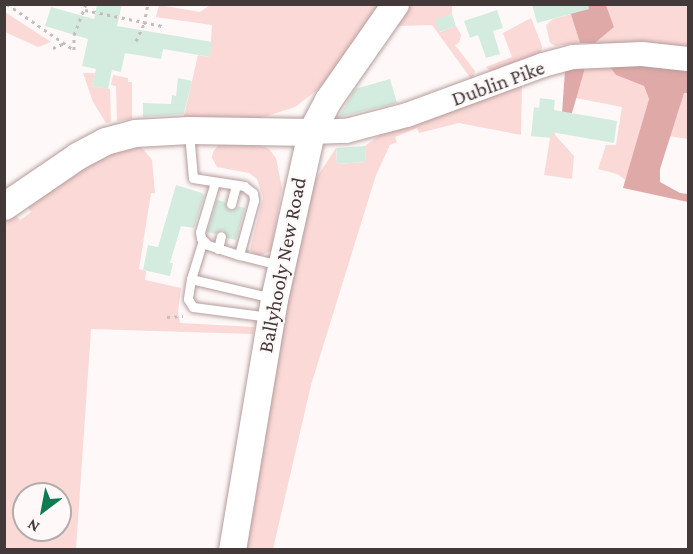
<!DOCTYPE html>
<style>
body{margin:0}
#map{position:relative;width:693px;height:554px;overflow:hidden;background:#fef8f8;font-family:"Crimson Pro",serif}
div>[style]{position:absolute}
.green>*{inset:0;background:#fad9d7}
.forest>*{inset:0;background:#dfa9a8}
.building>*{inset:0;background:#d4ecdf;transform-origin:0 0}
.path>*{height:3px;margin-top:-1.5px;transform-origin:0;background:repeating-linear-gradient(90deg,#c5bebe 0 3px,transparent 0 7.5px)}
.roads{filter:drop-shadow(0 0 2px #b59c9b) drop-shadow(0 0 2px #b59c9b)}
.service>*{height:9px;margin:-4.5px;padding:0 4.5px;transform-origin:4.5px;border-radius:4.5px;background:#fff}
.tertiary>*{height:24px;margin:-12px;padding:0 12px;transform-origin:12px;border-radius:12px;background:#fff}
.secondary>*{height:27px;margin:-13.5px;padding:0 13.5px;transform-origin:13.5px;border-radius:13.5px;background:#fff}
span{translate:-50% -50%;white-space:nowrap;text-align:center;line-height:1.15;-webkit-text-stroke:4.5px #fef8f8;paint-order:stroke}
.street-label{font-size:21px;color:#443939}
.frame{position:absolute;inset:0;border:6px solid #443939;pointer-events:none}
.north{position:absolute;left:12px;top:482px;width:60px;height:60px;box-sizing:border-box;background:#fef8f8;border:2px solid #b4acac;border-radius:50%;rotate:212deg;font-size:16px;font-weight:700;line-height:24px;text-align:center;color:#443939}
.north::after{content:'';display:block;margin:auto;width:21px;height:27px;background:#127a53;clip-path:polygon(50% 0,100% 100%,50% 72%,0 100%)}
</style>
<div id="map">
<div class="green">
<div style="clip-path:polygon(212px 4px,383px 5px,325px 84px,295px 107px,254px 120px,183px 120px,198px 55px,210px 57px,212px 25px,156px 17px,159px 5px,200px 12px)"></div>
<div style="clip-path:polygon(406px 5px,452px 5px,452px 14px,436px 20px,440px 32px,456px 26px,461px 35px,459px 43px,455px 45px,475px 71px,472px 80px,432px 25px,397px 26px,404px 16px)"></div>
<div style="clip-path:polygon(606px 5px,688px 5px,688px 50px,595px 43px,614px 27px)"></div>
<div style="clip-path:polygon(5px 12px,8px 14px,51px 42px,38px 47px,5px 32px)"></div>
<div style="clip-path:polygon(571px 14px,580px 43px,556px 46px,550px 43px,546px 25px,553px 19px)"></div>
<div style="clip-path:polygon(531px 18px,542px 46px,541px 54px,493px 73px,486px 67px,512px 57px,503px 33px)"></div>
<div style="clip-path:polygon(609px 60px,616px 75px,644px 86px,649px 99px,626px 180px,617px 174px,598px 169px,606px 145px,616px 145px,622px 107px,576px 98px,585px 68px,565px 71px)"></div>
<div style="clip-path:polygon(83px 73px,95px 73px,92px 86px,110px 89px,111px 122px,106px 123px,93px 102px)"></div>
<div style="clip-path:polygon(113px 75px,128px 78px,128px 82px,132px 82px,132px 119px,117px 121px,116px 86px,111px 85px)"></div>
<div style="clip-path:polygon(522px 85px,521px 135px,459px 123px,419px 133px,417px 128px,395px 137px,397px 142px,390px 145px,376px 175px,311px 385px,273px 549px,241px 550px,291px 275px,315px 180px,336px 148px,337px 164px,366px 162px,365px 146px,384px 132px)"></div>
<div style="clip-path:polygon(684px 92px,688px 93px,688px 139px,669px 136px)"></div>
<div style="clip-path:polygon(553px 120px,556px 121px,555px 135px,574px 156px,572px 179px,544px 175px)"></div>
<div style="clip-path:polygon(254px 143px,269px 149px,276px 158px,282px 188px,271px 251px,258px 256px,250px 250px,263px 197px,257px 179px,249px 173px,217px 167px,212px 158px,213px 152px,219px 144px)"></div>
<div style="clip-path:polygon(evenodd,139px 144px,152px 160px,155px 193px,151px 193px,139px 269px,146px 271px,145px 280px,181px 288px,178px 311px,180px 323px,254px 327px,253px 334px,91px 329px,76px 549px,5px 549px,4px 216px,12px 212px,20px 220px,26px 216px,31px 212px,27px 206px,96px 153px,139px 144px,24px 494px,60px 494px,60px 530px,24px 530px,24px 494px)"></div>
</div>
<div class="forest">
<div style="clip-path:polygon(568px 5px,606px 5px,614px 27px,595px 43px,580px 43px)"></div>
<div style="clip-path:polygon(608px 64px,688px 69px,688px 93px,684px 93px,660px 169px,660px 182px,680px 193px,688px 194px,688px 202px,623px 188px,649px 99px,644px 86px,616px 75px)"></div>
<div style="clip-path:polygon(585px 68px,572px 113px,562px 113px,565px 71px)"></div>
</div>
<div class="building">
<div style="clip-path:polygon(97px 4px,122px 4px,117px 26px,212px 42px,210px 57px,163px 49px,161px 59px,125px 53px,121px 72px,112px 70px,108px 89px,92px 86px,96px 69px,82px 66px,88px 39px,45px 26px,51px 7px,94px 19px)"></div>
<div style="clip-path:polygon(532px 4px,588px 4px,589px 9px,537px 23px)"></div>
<div style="clip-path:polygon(497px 10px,503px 28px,493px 31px,500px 54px,486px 58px,478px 35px,470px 38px,464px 21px)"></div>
<div style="left:452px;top:14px;width:13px;height:18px;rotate:72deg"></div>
<div style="clip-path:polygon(178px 78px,192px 81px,184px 114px,143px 117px,143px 103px,171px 104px,172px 95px,176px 96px)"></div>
<div style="clip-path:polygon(390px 79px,397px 103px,339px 117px,355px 89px)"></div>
<div style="clip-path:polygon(540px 98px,555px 100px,554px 110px,617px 121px,614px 143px,551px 132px,551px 138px,531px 136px,534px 107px,539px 108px)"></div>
<div style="left:365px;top:146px;width:16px;height:29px;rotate:86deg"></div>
<div style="clip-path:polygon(176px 185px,202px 193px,204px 196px,194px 228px,181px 226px,170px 263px,173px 263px,170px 276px,143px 270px,148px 245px,158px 247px)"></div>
<div style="clip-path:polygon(217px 200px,225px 202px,229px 210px,233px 210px,238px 206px,245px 208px,236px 240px,227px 238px,223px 230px,215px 234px,207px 232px)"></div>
</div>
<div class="path">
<div style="left:7px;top:4px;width:81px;rotate:34.5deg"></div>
<div style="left:74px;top:50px;width:15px;rotate:-90deg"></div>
<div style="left:74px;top:35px;width:33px;rotate:-69deg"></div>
<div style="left:85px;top:10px;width:79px;rotate:11.7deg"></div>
<div style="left:136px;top:41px;width:19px;rotate:-65deg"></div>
<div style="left:144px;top:24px;width:20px;rotate:-79deg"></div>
<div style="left:53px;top:48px;width:13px;rotate:-23deg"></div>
<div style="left:167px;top:317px;width:16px;rotate:-4deg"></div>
</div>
<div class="roads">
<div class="service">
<div style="left:189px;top:133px;width:45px;rotate:84.9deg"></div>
<div style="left:193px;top:178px;width:52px;rotate:8.9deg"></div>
<div style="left:244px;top:186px;width:11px;rotate:38deg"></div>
<div style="left:253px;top:193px;width:7px;rotate:82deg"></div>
<div style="left:254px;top:200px;width:57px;rotate:105.3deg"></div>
<div style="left:239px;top:255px;width:41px;rotate:14deg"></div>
<div style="left:215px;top:182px;width:52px;rotate:106.7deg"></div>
<div style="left:200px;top:232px;width:6px;rotate:81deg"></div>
<div style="left:201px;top:238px;width:10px;rotate:45deg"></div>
<div style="left:208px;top:245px;width:33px;rotate:18deg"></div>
<div style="left:231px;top:204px;width:20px;rotate:-75deg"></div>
<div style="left:203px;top:240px;width:41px;rotate:107.1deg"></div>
<div style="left:191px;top:279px;width:20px;rotate:99deg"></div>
<div style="left:188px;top:299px;width:9px;rotate:58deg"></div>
<div style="left:193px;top:307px;width:77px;rotate:7.5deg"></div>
<div style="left:218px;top:249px;width:13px;rotate:-77deg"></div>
<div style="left:191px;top:279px;width:83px;rotate:13.2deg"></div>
</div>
<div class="tertiary">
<div style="left:311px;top:132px;width:35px;rotate:-2deg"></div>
<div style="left:346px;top:131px;width:63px;rotate:-14.7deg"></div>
<div style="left:407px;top:115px;width:145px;rotate:-20.2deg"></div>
<div style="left:543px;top:65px;width:31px;rotate:-15deg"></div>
<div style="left:573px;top:57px;width:69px;rotate:-2.5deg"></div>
<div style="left:642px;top:54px;width:46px;rotate:6.2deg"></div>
</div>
<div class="secondary">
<div style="left:4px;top:206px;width:88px;rotate:-34.4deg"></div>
<div style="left:77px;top:156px;width:32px;rotate:-28deg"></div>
<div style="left:105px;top:141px;width:31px;rotate:-15deg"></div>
<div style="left:135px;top:133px;width:54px;rotate:-3.2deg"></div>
<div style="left:189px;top:130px;width:122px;rotate:0.9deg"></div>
<div style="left:232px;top:550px;width:254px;rotate:-80.5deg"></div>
<div style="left:274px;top:299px;width:171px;rotate:-77.5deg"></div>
<div style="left:311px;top:132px;width:36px;rotate:-62deg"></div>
<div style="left:328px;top:100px;width:117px;rotate:-55.1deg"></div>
</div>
</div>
<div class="street-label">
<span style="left:498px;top:83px;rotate:-20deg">Dublin Pike</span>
<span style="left:282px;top:265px;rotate:-79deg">Ballyhooly New Road</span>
</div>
<div class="frame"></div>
<div class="north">N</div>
</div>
